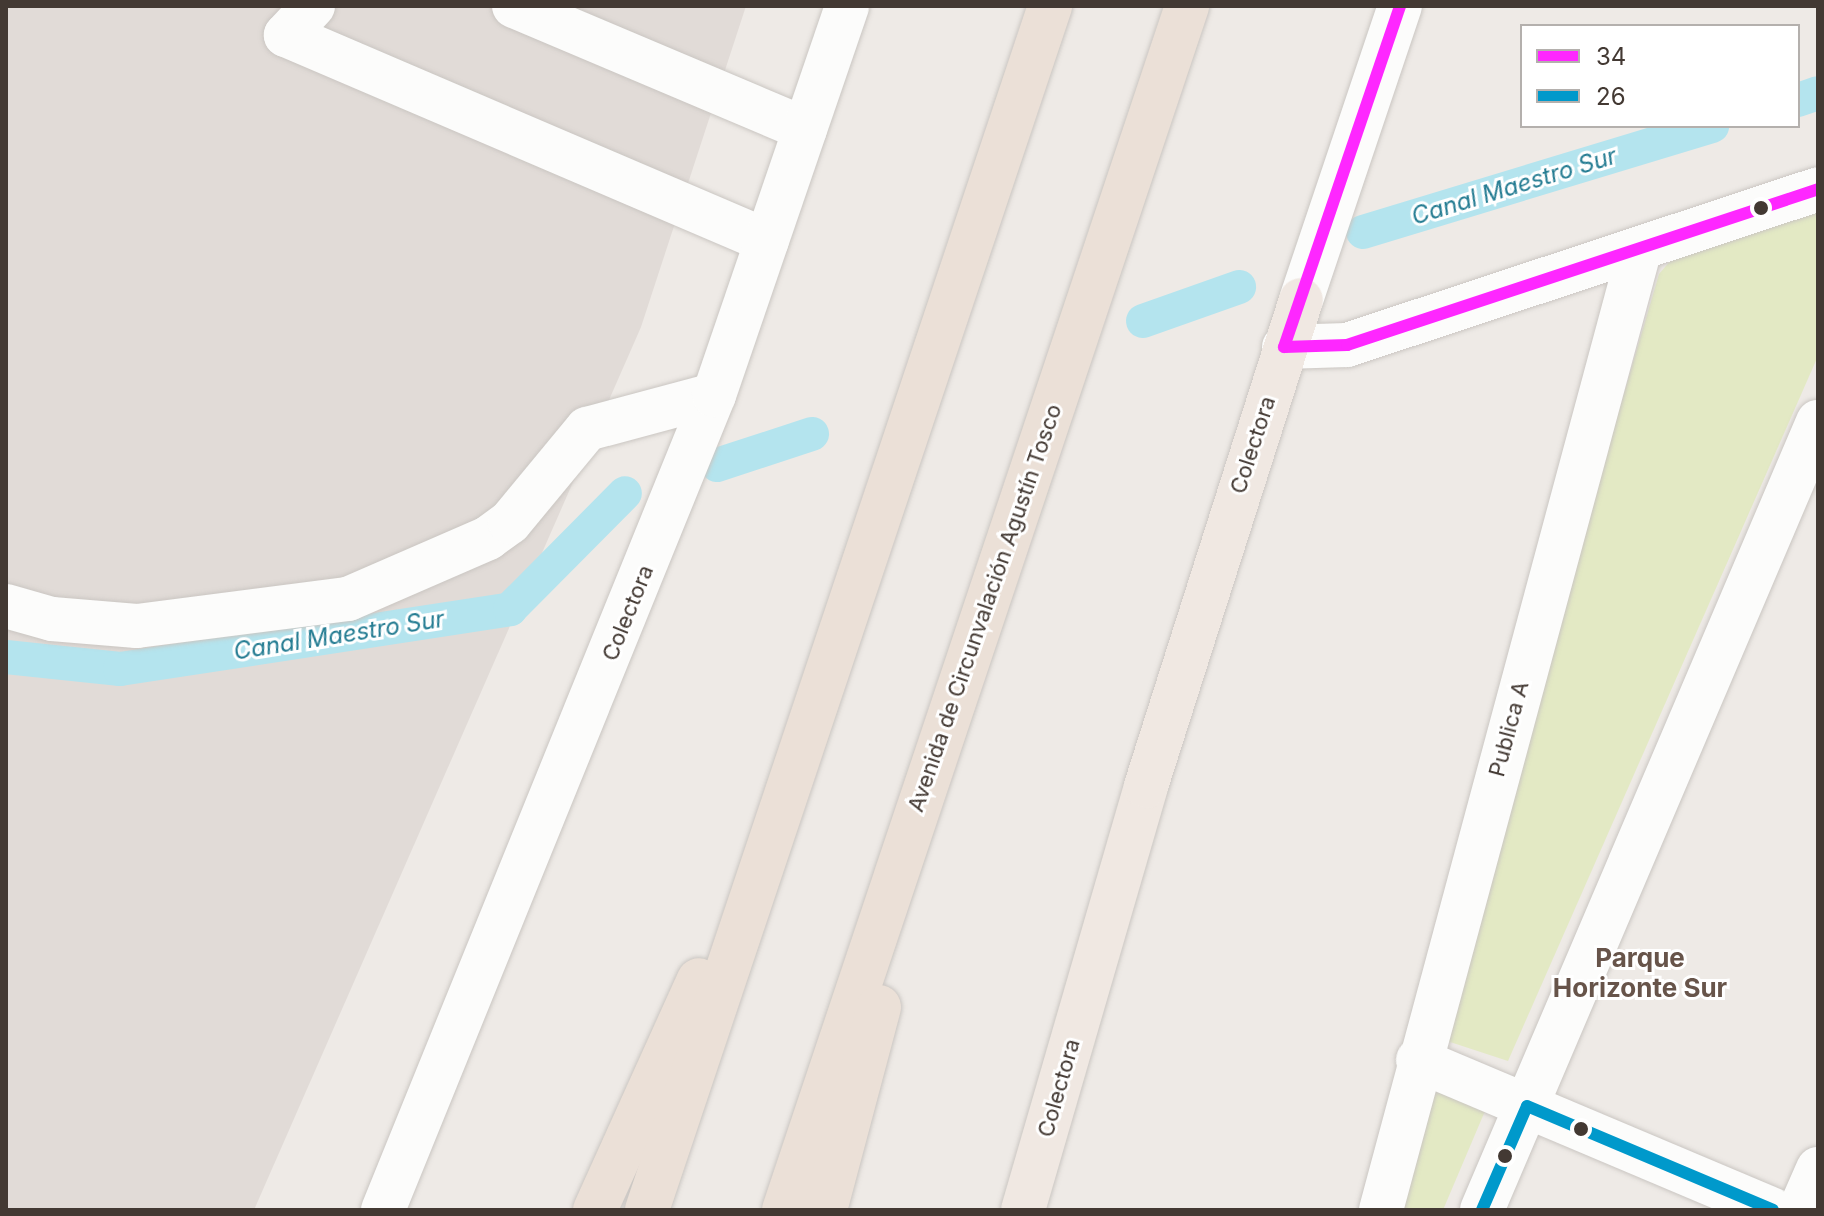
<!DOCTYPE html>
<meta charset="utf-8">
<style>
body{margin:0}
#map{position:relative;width:1824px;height:1216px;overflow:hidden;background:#eeeae6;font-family:Inter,sans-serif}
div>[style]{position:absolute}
.industrial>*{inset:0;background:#e1dbd7}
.green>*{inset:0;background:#e3e9c4}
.canal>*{height:34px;margin:-17px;padding:0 17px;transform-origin:17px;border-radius:17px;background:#b4e4ee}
.roads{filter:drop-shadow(0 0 2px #cac6c2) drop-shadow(0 0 2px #cac6c2)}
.minor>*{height:44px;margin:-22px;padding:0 22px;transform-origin:22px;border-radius:22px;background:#fcfcfb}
.major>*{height:44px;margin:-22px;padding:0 22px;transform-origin:22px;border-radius:22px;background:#f0e8e2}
.highway>*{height:44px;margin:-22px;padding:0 22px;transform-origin:22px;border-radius:22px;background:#ebe0d7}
.bus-1>*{height:12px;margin:-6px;padding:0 6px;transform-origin:6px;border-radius:6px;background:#fe27ff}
.bus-2>*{height:12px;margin:-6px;padding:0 6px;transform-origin:6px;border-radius:6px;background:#0099cb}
.dots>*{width:22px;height:22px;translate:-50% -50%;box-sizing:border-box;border:4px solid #fff;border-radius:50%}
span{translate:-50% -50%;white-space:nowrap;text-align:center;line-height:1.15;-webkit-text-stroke:6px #fff;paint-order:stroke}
.street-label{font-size:22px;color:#433933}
.water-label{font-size:24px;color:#247c92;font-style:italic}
.quarter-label{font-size:26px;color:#67544a;font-weight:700}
.frame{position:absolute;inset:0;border:8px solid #433933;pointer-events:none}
.legend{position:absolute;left:1520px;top:24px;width:280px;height:104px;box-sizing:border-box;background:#fff;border:2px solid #b4b0ad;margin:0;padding:10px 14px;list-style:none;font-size:24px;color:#433933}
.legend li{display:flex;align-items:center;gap:16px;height:40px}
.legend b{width:40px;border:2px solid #b4b0ad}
</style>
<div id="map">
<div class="industrial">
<div style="clip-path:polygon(6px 6px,746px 6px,641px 327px,254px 1210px,6px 1210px)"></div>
</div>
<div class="green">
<div style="clip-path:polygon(1818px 201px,1818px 356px,1508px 1061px,1447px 1041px,1556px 625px,1659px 274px,1678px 252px)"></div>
<div style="clip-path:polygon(1431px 1089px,1485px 1111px,1443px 1210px,1398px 1210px)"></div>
</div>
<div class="canal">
<div style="left:1798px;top:100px;width:21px;rotate:-19deg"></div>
<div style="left:1363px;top:232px;width:365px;rotate:-16.9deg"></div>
<div style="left:1143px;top:321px;width:102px;rotate:-19.5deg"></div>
<div style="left:717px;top:465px;width:100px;rotate:-18.1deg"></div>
<div style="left:6px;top:657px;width:115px;rotate:6deg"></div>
<div style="left:120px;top:669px;width:395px;rotate:-8.7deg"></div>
<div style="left:510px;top:609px;width:163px;rotate:-45.2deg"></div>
</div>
<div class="roads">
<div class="minor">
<div style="left:313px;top:6px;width:40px;rotate:133deg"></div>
<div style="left:286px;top:35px;width:523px;rotate:23.18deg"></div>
<div style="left:514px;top:6px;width:316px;rotate:22.9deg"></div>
<div style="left:1301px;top:300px;width:310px;rotate:-71.4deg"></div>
<div style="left:1284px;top:347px;width:63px;rotate:-1.8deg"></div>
<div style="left:1347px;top:345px;width:496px;rotate:-18.3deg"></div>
<div style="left:6px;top:606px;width:48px;rotate:15.8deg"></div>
<div style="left:52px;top:619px;width:85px;rotate:4.7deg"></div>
<div style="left:137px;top:626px;width:213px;rotate:-7.3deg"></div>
<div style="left:348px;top:599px;width:153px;rotate:-23.5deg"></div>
<div style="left:488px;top:538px;width:27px;rotate:-36deg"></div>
<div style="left:510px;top:522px;width:121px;rotate:-50.4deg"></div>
<div style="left:587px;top:429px;width:131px;rotate:-15deg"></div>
<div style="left:1418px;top:1060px;width:385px;rotate:22.9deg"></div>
<div style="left:383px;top:1210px;width:880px;rotate:-67.9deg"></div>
<div style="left:714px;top:395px;width:411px;rotate:-71.1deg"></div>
<div style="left:1381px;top:1210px;width:996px;rotate:-74.93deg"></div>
<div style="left:1482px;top:1210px;width:857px;rotate:-66.91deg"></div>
<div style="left:1800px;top:1210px;width:45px;rotate:-66.3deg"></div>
</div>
<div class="major">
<div style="left:1023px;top:1210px;width:441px;rotate:-73.8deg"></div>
<div style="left:1146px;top:786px;width:510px;rotate:-72.31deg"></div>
</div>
<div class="highway">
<div style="left:595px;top:1210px;width:252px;rotate:-65.7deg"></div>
<div style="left:647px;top:1210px;width:1270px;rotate:-71.49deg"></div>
<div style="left:784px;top:1210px;width:1270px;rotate:-71.49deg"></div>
<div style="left:825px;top:1210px;width:210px;rotate:-75.1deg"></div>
</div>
</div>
<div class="bus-1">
<div style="left:1284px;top:347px;width:63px;rotate:-1.8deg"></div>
<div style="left:1347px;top:345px;width:496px;rotate:-18.3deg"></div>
<div style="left:1284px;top:347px;width:360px;rotate:-71.2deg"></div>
</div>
<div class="bus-2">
<div style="left:1527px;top:1106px;width:267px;rotate:22.9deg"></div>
<div style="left:1482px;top:1210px;width:113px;rotate:-66.6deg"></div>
</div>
<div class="dots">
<div style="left:1761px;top:208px;background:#433933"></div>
<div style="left:1581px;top:1129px;background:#433933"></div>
<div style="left:1505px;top:1156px;background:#433933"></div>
</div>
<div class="street-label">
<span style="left:1253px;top:445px;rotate:-72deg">Colectora</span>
<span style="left:985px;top:608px;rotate:-71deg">Avenida de Circunvalación Agustín Tosco</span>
<span style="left:628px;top:613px;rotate:-68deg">Colectora</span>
<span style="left:1509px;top:729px;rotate:-75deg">Publica A</span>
<span style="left:1059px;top:1088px;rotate:-74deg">Colectora</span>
</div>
<div class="water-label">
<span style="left:1514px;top:186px;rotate:-17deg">Canal Maestro Sur</span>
<span style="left:339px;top:635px;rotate:-9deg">Canal Maestro Sur</span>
</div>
<div class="quarter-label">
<span style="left:1640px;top:973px">Parque<br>Horizonte Sur</span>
</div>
<div class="frame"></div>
<ul class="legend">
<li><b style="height:10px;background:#fe27ff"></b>34</li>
<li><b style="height:10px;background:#0099cb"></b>26</li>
</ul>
</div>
